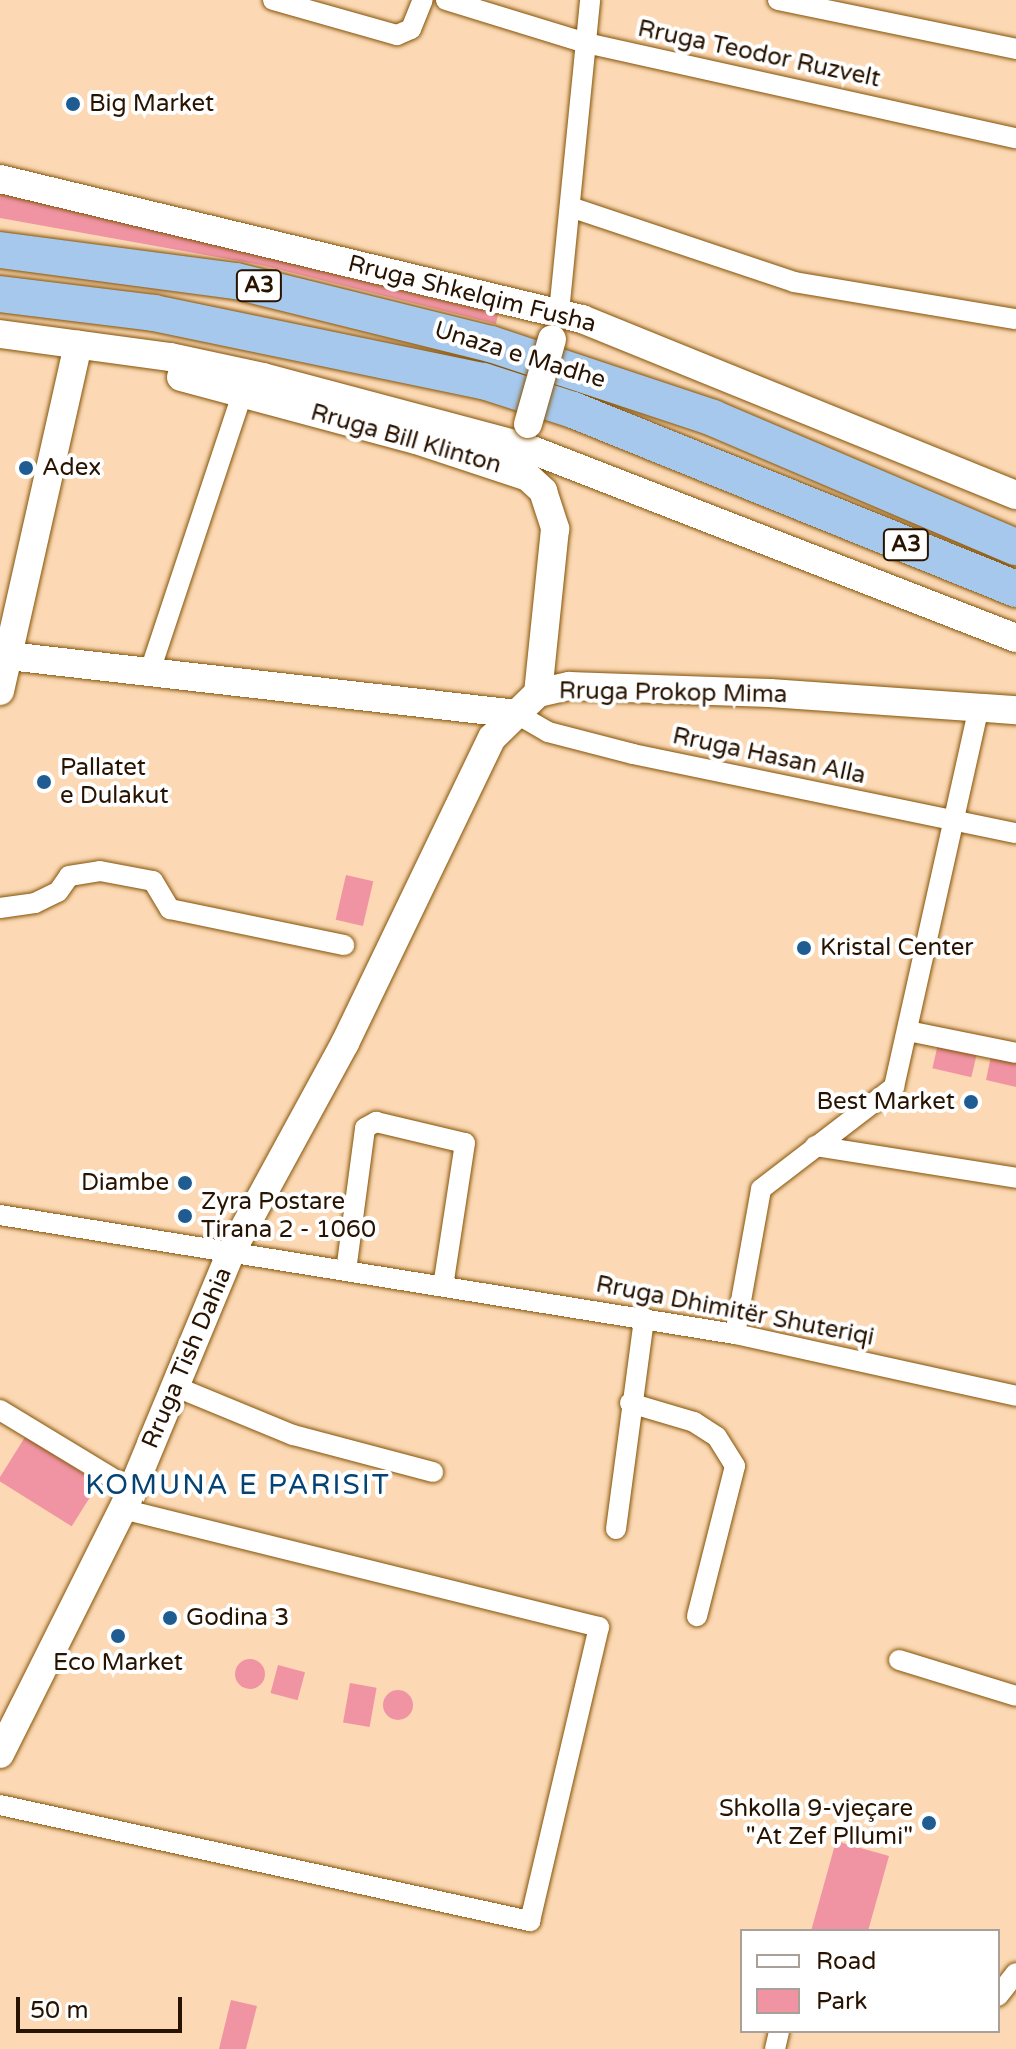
<!DOCTYPE html>
<meta charset="utf-8">
<style>
body{margin:0}
#map{position:relative;width:1016px;height:2049px;overflow:hidden;background:#fcd9b4;font-family:"Varela Round",sans-serif}
div>[style]{position:absolute}
.green>*{inset:0;background:#f094a4;transform-origin:0 0}
.round{border-radius:50%}
.roads{filter:drop-shadow(0 0 2px #855307) drop-shadow(0 0 2px #855307)}
.street>*{height:20px;margin:-10px;padding:0 10px;transform-origin:10px;border-radius:10px;background:#fff}
.secondary>*{height:28px;margin:-14px;padding:0 14px;transform-origin:14px;border-radius:14px;background:#fff}
.highway>*{height:36px;margin:-18px;padding:0 18px;transform-origin:18px;border-radius:18px;background:#a5c8ec}
.bridges{filter:drop-shadow(0 0 2px #855307) drop-shadow(0 0 2px #855307)}
.secondary-bridge>*{height:28px;margin:-14px;padding:0 14px;transform-origin:14px;border-radius:14px;background:#fff}
.dots>*{width:22px;height:22px;translate:-50% -50%;box-sizing:border-box;border:4px solid #fff;border-radius:50%}
span{translate:-50% -50%;white-space:nowrap;text-align:center;line-height:1.15;-webkit-text-stroke:8px #fff;paint-order:stroke}
.shield-label span{padding:2px 6px;background:#fff;border:2px solid;border-radius:6px;-webkit-text-stroke-width:0}
.shield-label{font-size:22px;color:#281300;font-weight:700}
.street-label{font-size:24px;color:#281300}
.poi-label{font-size:24px;color:#281300}
.left{translate:0 -50%;text-align:left}
.right{translate:-100% -50%;text-align:right}
.quarter-label{font-size:28px;color:#044373;letter-spacing:2px}
.legend{position:absolute;left:740px;top:1929px;width:260px;height:104px;box-sizing:border-box;background:#fff;border:2px solid #a9a199;margin:0;padding:10px 14px;list-style:none;font-size:24px;color:#281300}
.legend li{display:flex;align-items:center;gap:16px;height:40px}
.legend b{width:40px;border:2px solid #a9a199}
.scale{position:absolute;left:16px;top:1997px;width:166px;height:36px;box-sizing:border-box;border:4px solid #281300;border-top:0;padding-left:10px;font-size:24px;line-height:28px;white-space:nowrap;color:#281300;-webkit-text-stroke:6px #fff;paint-order:stroke}
</style>
<div id="map">
<div class="green">
<div style="clip-path:polygon(0 192px,498px 314px,496px 324px,261px 265px,0 218px)"></div>
<div style="left:346px;top:875px;width:28px;height:46px;rotate:13deg"></div>
<div style="left:938px;top:1044px;width:40px;height:25px;rotate:13deg"></div>
<div style="clip-path:polygon(991px 1056px,1016px 1061px,1016px 1087px,986px 1080px)"></div>
<div style="left:25px;top:1437px;width:87px;height:51px;rotate:32deg"></div>
<div class="round" style="left:235px;top:1659px;width:30px;height:30px"></div>
<div style="left:278px;top:1665px;width:28px;height:29px;rotate:15deg"></div>
<div style="left:350px;top:1683px;width:27px;height:40px;rotate:10deg"></div>
<div class="round" style="left:383px;top:1690px;width:30px;height:30px"></div>
<div style="clip-path:polygon(836px 1841px,889px 1856px,868px 1931px,811px 1931px)"></div>
<div style="clip-path:polygon(231px 2000px,257px 2006px,246px 2049px,219px 2049px)"></div>
</div>
<div class="roads">
<div class="street">
<div style="left:273px;top:0;width:129px;rotate:15.8deg"></div>
<div style="left:397px;top:35px;width:15px;rotate:-23deg"></div>
<div style="left:411px;top:29px;width:31px;rotate:-68deg"></div>
<div style="left:446px;top:0;width:146px;rotate:17.1deg"></div>
<div style="left:586px;top:43px;width:440px;rotate:12.5deg"></div>
<div style="left:778px;top:0;width:243px;rotate:11.6deg"></div>
<div style="left:573px;top:208px;width:233px;rotate:18.5deg"></div>
<div style="left:794px;top:282px;width:225px;rotate:9.5deg"></div>
<div style="left:559px;top:312px;width:314px;rotate:-84.3deg"></div>
<div style="left:149px;top:674px;width:295px;rotate:-71.6deg"></div>
<div style="left:517px;top:714px;width:36px;rotate:30deg"></div>
<div style="left:548px;top:732px;width:88px;rotate:14.5deg"></div>
<div style="left:633px;top:754px;width:391px;rotate:11.7deg"></div>
<div style="left:0;top:908px;width:35px;rotate:-8deg"></div>
<div style="left:35px;top:903px;width:25px;rotate:-26deg"></div>
<div style="left:58px;top:892px;width:19px;rotate:-55deg"></div>
<div style="left:69px;top:876px;width:31px;rotate:-9deg"></div>
<div style="left:100px;top:871px;width:54px;rotate:10.7deg"></div>
<div style="left:153px;top:881px;width:33px;rotate:59deg"></div>
<div style="left:170px;top:909px;width:178px;rotate:11.7deg"></div>
<div style="left:908px;top:1031px;width:110px;rotate:11.5deg"></div>
<div style="left:815px;top:1146px;width:204px;rotate:9deg"></div>
<div style="left:0;top:1215px;width:745px;rotate:9.2deg"></div>
<div style="left:735px;top:1334px;width:288px;rotate:12.4deg"></div>
<div style="left:346px;top:1271px;width:144px;rotate:-82.4deg"></div>
<div style="left:365px;top:1128px;width:13px;rotate:-29deg"></div>
<div style="left:376px;top:1122px;width:91px;rotate:13.3deg"></div>
<div style="left:465px;top:1143px;width:145px;rotate:98.7deg"></div>
<div style="left:735px;top:1334px;width:147px;rotate:-79.8deg"></div>
<div style="left:761px;top:1189px;width:168px;rotate:-37.5deg"></div>
<div style="left:894px;top:1087px;width:390px;rotate:-77.4deg"></div>
<div style="left:174px;top:1386px;width:129px;rotate:22.4deg"></div>
<div style="left:293px;top:1435px;width:145px;rotate:14.8deg"></div>
<div style="left:630px;top:1403px;width:67px;rotate:16.5deg"></div>
<div style="left:694px;top:1422px;width:27px;rotate:33deg"></div>
<div style="left:717px;top:1437px;width:34px;rotate:58deg"></div>
<div style="left:735px;top:1466px;width:155px;rotate:104.2deg"></div>
<div style="left:0;top:1410px;width:154px;rotate:31.2deg"></div>
<div style="left:616px;top:1529px;width:213px;rotate:-82.4deg"></div>
<div style="left:899px;top:1660px;width:122px;rotate:17.1deg"></div>
<div style="left:0;top:1805px;width:543px;rotate:12.35deg"></div>
<div style="left:530px;top:1921px;width:302px;rotate:-76.8deg"></div>
<div style="left:599px;top:1627px;width:490px;rotate:-166.1deg"></div>
<div style="left:998px;top:1996px;width:29px;rotate:-52deg"></div>
<div style="left:775px;top:2049px;width:18px;rotate:-77deg"></div>
</div>
<div class="secondary">
<div style="left:0;top:179px;width:599px;rotate:13.53deg"></div>
<div style="left:582px;top:319px;width:468px;rotate:22.1deg"></div>
<div style="left:0;top:334px;width:172px;rotate:7.7deg"></div>
<div style="left:170px;top:357px;width:95px;rotate:12.1deg"></div>
<div style="left:263px;top:377px;width:268px;rotate:14.9deg"></div>
<div style="left:522px;top:446px;width:530px;rotate:21.24deg"></div>
<div style="left:181px;top:377px;width:243px;rotate:15deg"></div>
<div style="left:416px;top:440px;width:118px;rotate:18.3deg"></div>
<div style="left:528px;top:477px;width:21px;rotate:43deg"></div>
<div style="left:543px;top:491px;width:40px;rotate:72deg"></div>
<div style="left:555px;top:529px;width:165px;rotate:95.9deg"></div>
<div style="left:0;top:655px;width:520px;rotate:6.51deg"></div>
<div style="left:0;top:691px;width:355px;rotate:-77.3deg"></div>
<div style="left:0;top:1754px;width:295px;rotate:-63.4deg"></div>
<div style="left:132px;top:1490px;width:256px;rotate:-67.4deg"></div>
<div style="left:230px;top:1254px;width:240px;rotate:-61.4deg"></div>
<div style="left:345px;top:1043px;width:339px;rotate:-64.3deg"></div>
<div style="left:492px;top:738px;width:64px;rotate:-44.4deg"></div>
<div style="left:538px;top:693px;width:32px;rotate:-13deg"></div>
<div style="left:569px;top:686px;width:201px;rotate:2deg"></div>
<div style="left:770px;top:693px;width:247px;rotate:4deg"></div>
</div>
<div class="highway">
<div style="left:0;top:250px;width:238px;rotate:7.5deg"></div>
<div style="left:236px;top:281px;width:263px;rotate:13.9deg"></div>
<div style="left:491px;top:344px;width:234px;rotate:18.4deg"></div>
<div style="left:713px;top:418px;width:329px;rotate:23.1deg"></div>
<div style="left:0;top:294px;width:155px;rotate:7deg"></div>
<div style="left:154px;top:313px;width:336px;rotate:11.7deg"></div>
<div style="left:483px;top:381px;width:95px;rotate:17.9deg"></div>
<div style="left:573px;top:410px;width:478px;rotate:22deg"></div>
</div>
</div>
<div class="bridges">
<div class="secondary-bridge">
<div style="left:528px;top:424px;width:88px;rotate:-74.2deg"></div>
</div>
</div>
<div class="dots">
<div style="left:73px;top:104px;background:#1e5c92"></div>
<div style="left:26px;top:468px;background:#1e5c92"></div>
<div style="left:44px;top:782px;background:#1e5c92"></div>
<div style="left:804px;top:948px;background:#1e5c92"></div>
<div style="left:971px;top:1102px;background:#1e5c92"></div>
<div style="left:185px;top:1183px;background:#1e5c92"></div>
<div style="left:185px;top:1216px;background:#1e5c92"></div>
<div style="left:170px;top:1618px;background:#1e5c92"></div>
<div style="left:118px;top:1636px;background:#1e5c92"></div>
<div style="left:929px;top:1823px;background:#1e5c92"></div>
</div>
<div class="shield-label">
<span style="left:259px;top:286px">A3</span>
<span style="left:906px;top:545px">A3</span>
</div>
<div class="street-label">
<span style="left:759px;top:54px;rotate:12deg">Rruga Teodor Ruzvelt</span>
<span style="left:472px;top:294px;rotate:14deg">Rruga Shkelqim Fusha</span>
<span style="left:520px;top:355px;rotate:17deg">Unaza e Madhe</span>
<span style="left:406px;top:439px;rotate:16deg">Rruga Bill Klinton</span>
<span style="left:673px;top:693px;rotate:1deg">Rruga Prokop Mima</span>
<span style="left:769px;top:756px;rotate:12deg">Rruga Hasan Alla</span>
<span style="left:735px;top:1311px;rotate:11deg">Rruga Dhimitër Shuteriqi</span>
<span style="left:187px;top:1358px;rotate:-67deg">Rruga Tish Dahia</span>
</div>
<div class="poi-label">
<span class="left" style="left:89px;top:104px">Big Market</span>
<span class="left" style="left:42px;top:468px">Adex</span>
<span class="left" style="left:60px;top:782px">Pallatet<br>e Dulakut</span>
<span class="left" style="left:820px;top:948px">Kristal Center</span>
<span class="right" style="left:955px;top:1102px">Best Market</span>
<span class="right" style="left:169px;top:1183px">Diambe</span>
<span class="left" style="left:201px;top:1216px">Zyra Postare<br>Tirana 2 - 1060</span>
<span class="left" style="left:186px;top:1618px">Godina 3</span>
<span style="left:118px;top:1663px">Eco Market</span>
<span class="right" style="left:913px;top:1823px">Shkolla 9-vjeçare<br>"At Zef Pllumi"</span>
</div>
<div class="quarter-label">
<span style="left:238px;top:1485px">KOMUNA E PARISIT</span>
</div>
<ul class="legend">
<li><b style="height:10px;background:#fff"></b>Road</li>
<li><b style="height:22px;background:#f094a4"></b>Park</li>
</ul>
<div class="scale">50 m</div>
</div>
